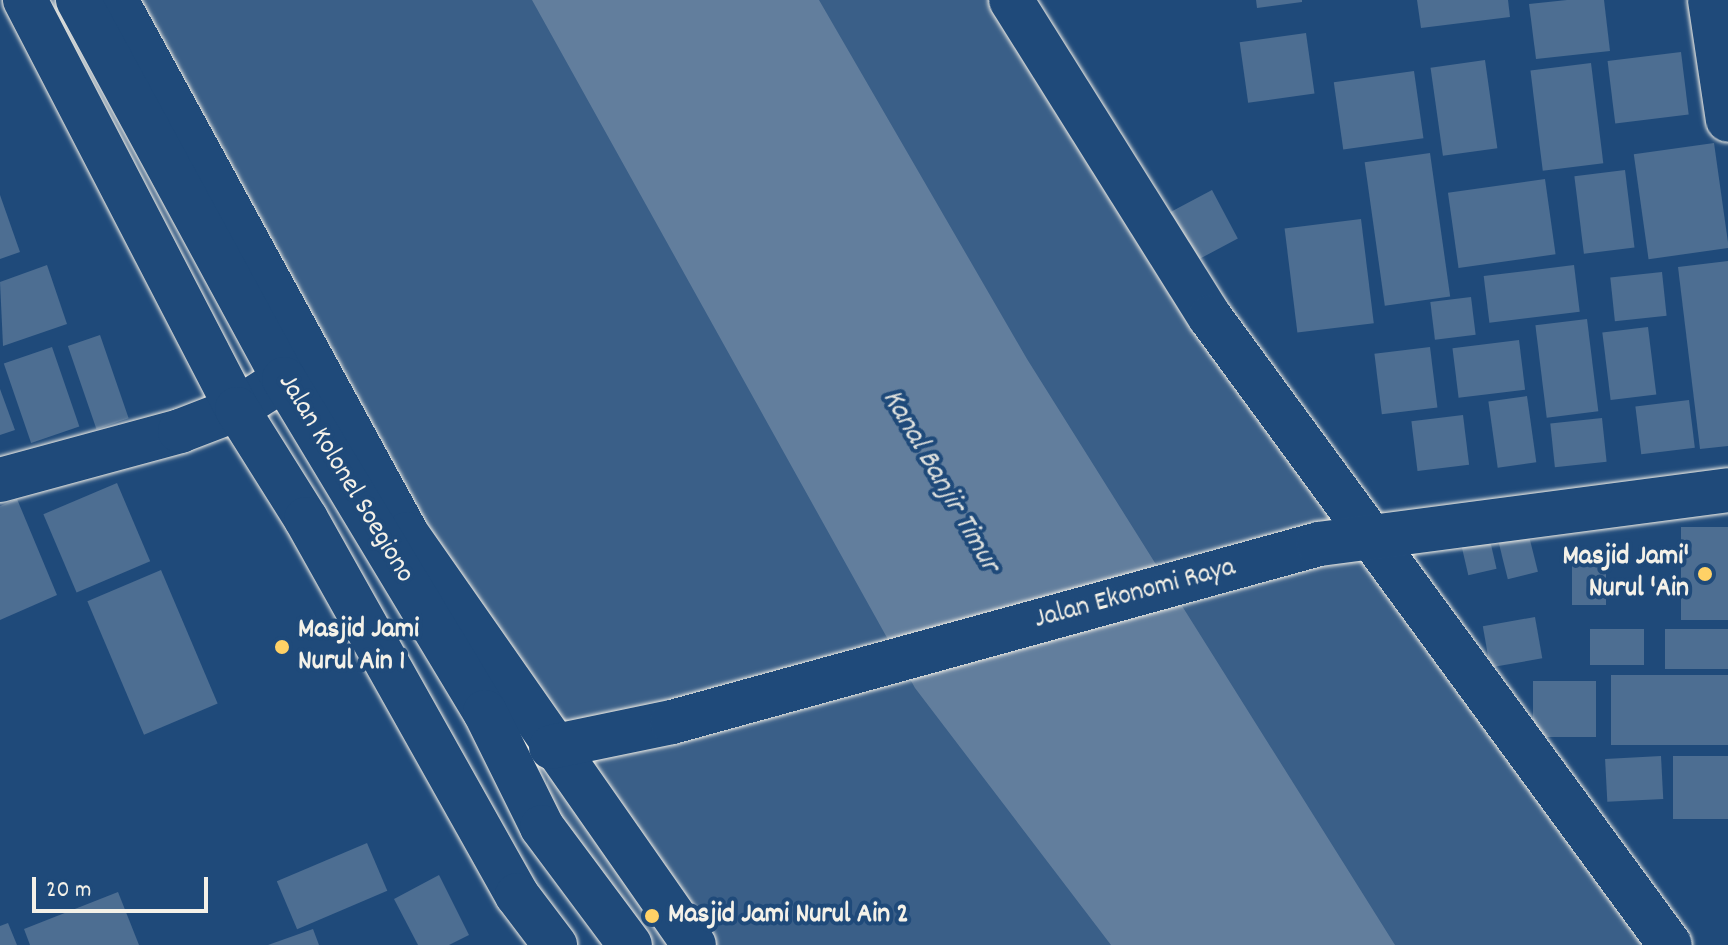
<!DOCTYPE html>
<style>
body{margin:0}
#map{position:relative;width:1728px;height:945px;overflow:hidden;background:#1f4a7a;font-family:Dekko,sans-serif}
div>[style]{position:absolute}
.green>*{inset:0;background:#3a5f88}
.water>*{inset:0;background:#627e9d}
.building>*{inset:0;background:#4d6e92;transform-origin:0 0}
.roads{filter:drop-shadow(0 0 2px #f4f1e8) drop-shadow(0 0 2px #f4f1e8)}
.street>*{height:44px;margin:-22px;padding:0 22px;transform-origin:22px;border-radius:22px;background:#1f4a7a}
.primary>*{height:44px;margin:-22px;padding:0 22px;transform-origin:22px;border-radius:22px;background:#1f4a7a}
.dots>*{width:22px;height:22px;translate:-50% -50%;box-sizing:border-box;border:4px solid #1f4a7a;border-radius:50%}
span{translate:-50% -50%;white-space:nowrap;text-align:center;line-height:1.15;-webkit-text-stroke:8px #1f4a7a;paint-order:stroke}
.street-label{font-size:28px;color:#f4f1e8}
.poi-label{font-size:28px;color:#f4f1e8;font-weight:700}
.right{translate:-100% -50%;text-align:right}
.left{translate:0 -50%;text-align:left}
.water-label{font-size:30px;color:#dee0dd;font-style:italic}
.scale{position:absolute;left:32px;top:877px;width:176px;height:36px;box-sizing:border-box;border:4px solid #f4f1e8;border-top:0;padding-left:10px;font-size:24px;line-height:28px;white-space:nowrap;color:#f4f1e8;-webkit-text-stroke:6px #1f4a7a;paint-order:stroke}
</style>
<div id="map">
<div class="green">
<div style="clip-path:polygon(78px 0,1032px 0,1366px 535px,1670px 945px,630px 945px,542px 827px,551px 747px)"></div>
</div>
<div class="water">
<div style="clip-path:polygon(532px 0,819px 0,1027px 359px,1395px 945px,1111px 945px,915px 688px)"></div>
</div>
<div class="building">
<div style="clip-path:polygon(1256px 0,1302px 0,1302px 2px,1257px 8px)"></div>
<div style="clip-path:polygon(1417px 0,1508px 0,1510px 17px,1421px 28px)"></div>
<div style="clip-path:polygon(1567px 0,1604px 0,1610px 51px,1536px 59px,1529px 4px)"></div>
<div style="left:1306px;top:33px;width:61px;height:67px;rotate:82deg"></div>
<div style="left:1681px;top:52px;width:63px;height:74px;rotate:83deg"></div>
<div style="left:1485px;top:60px;width:89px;height:55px;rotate:82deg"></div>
<div style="left:1591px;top:63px;width:101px;height:61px;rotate:83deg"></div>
<div style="left:1414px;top:71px;width:68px;height:81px;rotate:82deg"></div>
<div style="left:1714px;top:143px;width:106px;height:81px;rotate:82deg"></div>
<div style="left:1430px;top:153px;width:145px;height:66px;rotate:82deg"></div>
<div style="left:1625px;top:170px;width:78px;height:51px;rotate:83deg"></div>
<div style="left:1545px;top:179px;width:76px;height:98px;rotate:82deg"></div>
<div style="left:1212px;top:190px;width:55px;height:48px;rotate:62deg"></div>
<div style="clip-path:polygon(0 195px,20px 252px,0 259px)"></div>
<div style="left:1361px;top:219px;width:105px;height:77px;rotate:83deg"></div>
<div style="clip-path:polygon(1728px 261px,1728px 446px,1700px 449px,1678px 267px)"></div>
<div style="clip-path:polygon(47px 265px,67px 324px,3px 346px,0 282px)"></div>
<div style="left:1574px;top:265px;width:47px;height:91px;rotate:83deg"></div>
<div style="left:1662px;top:272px;width:44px;height:52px;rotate:84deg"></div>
<div style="left:1471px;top:297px;width:38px;height:41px;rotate:83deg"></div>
<div style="left:1587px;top:319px;width:93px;height:52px;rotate:83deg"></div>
<div style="left:1648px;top:327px;width:68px;height:46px;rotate:83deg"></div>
<div style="left:100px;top:335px;width:88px;height:34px;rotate:71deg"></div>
<div style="left:1519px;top:340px;width:50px;height:67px;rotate:83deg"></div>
<div style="left:52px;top:347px;width:84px;height:51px;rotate:71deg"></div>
<div style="left:1430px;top:347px;width:61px;height:56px;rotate:83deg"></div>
<div style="clip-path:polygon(0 389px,15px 430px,0 435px)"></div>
<div style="left:1527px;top:396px;width:67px;height:39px;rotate:82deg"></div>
<div style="left:1689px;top:400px;width:48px;height:54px;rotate:83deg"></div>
<div style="left:1463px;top:415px;width:50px;height:52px;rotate:83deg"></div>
<div style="left:1602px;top:418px;width:44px;height:52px;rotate:84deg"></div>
<div style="left:117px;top:483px;width:85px;height:80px;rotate:67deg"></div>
<div style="clip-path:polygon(17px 499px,57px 595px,0 620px,0 506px)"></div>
<div style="left:1486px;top:523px;width:47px;height:29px;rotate:77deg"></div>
<div style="left:1728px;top:527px;width:93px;height:47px;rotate:90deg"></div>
<div style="left:1528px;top:532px;width:41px;height:31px;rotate:76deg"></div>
<div style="left:1572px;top:551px;width:34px;height:54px"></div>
<div style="left:161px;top:570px;width:145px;height:80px;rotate:67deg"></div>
<div style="left:1535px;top:617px;width:42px;height:53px;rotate:80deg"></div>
<div style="left:1590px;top:629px;width:54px;height:36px"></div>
<div style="left:1728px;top:629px;width:40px;height:63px;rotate:90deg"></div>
<div style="left:1728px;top:675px;width:70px;height:117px;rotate:90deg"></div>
<div style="left:1533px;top:681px;width:63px;height:56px"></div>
<div style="left:1661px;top:756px;width:43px;height:56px;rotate:87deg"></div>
<div style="left:1728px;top:756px;width:63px;height:55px;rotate:90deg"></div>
<div style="left:367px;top:843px;width:52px;height:98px;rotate:67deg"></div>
<div style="clip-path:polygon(439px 875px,469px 935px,449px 945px,418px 945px,394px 899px)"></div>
<div style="clip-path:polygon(118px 892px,139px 945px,30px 945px,24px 929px)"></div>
<div style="clip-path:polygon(8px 923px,17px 945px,0 945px,0 926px)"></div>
<div style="clip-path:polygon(313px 929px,319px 945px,268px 945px)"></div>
</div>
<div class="roads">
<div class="street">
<div style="left:116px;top:0;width:608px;rotate:61.41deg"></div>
<div style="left:407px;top:534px;width:501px;rotate:55.07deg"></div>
<div style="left:1011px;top:0;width:374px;rotate:57.9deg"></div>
<div style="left:1210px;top:317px;width:778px;rotate:53.78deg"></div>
<div style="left:1710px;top:0;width:121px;rotate:81.5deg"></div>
<div style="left:0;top:480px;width:187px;rotate:-15.2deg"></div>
<div style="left:180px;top:431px;width:61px;rotate:-21.1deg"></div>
<div style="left:237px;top:409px;width:56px;rotate:-32.6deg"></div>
<div style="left:551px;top:747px;width:124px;rotate:-11.7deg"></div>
<div style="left:672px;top:722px;width:671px;rotate:-15.38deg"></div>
<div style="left:1319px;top:544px;width:413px;rotate:-7.5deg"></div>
</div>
<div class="primary">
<div style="left:25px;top:0;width:461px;rotate:62.6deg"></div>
<div style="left:237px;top:409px;width:130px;rotate:57.9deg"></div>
<div style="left:306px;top:519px;width:431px;rotate:60.7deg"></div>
<div style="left:517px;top:895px;width:63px;rotate:52.8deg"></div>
<div style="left:78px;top:0;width:431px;rotate:61.5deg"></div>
<div style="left:284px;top:379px;width:389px;rotate:58.9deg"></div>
<div style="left:485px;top:712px;width:128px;rotate:63.6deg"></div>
<div style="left:542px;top:827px;width:147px;rotate:53.3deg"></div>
</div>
</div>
<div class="dots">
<div style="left:1705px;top:574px;background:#ffd166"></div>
<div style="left:282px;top:647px;background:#ffd166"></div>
<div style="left:652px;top:916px;background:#ffd166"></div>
</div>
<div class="street-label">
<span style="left:345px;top:479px;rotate:59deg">Jalan Kolonel Soegiono</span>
<span style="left:1135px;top:595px;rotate:-15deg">Jalan Ekonomi Raya</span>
</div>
<div class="poi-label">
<span class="right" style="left:1689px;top:574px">Masjid Jami'<br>Nurul 'Ain</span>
<span class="left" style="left:298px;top:647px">Masjid Jami<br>Nurul Ain 1</span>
<span class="left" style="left:668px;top:916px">Masjid Jami Nurul Ain 2</span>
</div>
<div class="water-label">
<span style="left:939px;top:482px;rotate:60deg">Kanal Banjir Timur</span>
</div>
<div class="scale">20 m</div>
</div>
